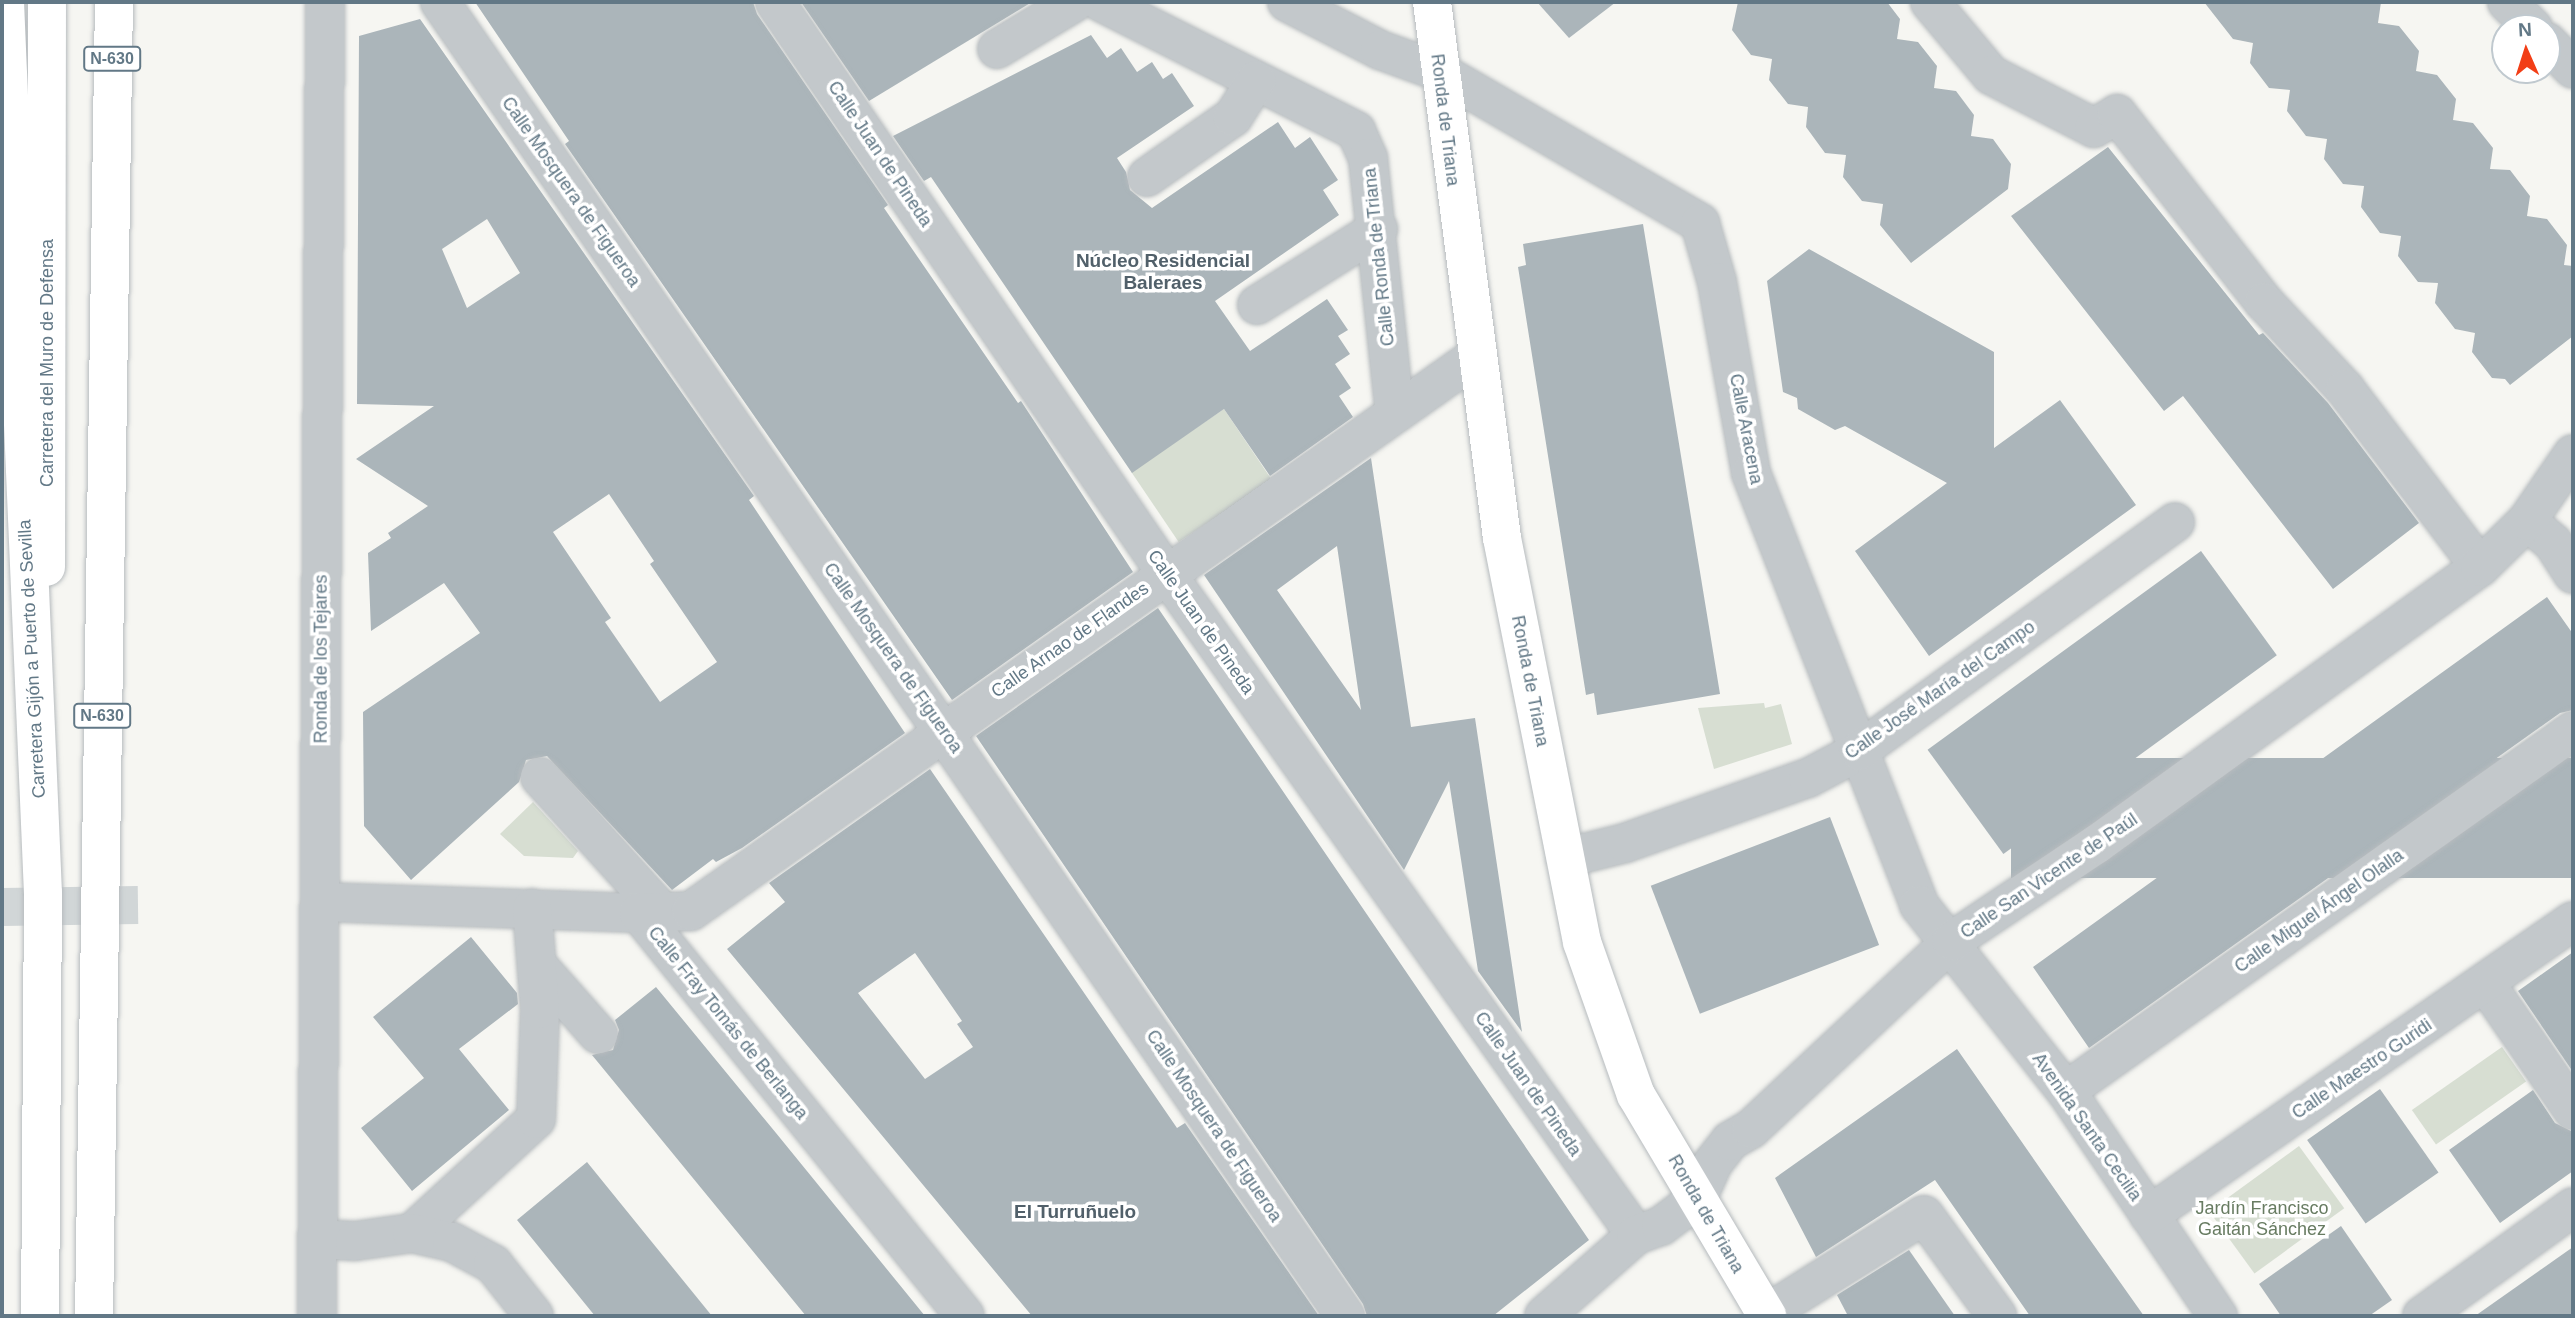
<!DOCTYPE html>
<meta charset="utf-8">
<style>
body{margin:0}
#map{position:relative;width:2575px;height:1318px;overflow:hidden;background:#f6f6f2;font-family:Arial,sans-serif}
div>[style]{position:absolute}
.green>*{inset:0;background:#d7ded2;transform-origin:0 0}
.building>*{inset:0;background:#abb5ba;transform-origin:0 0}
.minor-tunnel>*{height:38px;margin-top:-19px;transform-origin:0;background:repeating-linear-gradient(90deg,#d1d6d7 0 38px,transparent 0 57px)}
.roads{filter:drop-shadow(0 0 2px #b6bbbe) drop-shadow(0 0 2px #b6bbbe)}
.minor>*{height:38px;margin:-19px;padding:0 19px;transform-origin:19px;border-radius:19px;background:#c3c8cb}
.major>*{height:38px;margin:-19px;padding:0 19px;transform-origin:19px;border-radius:19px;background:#fff}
.highway>*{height:38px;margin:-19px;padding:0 19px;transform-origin:19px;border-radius:19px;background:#fff}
span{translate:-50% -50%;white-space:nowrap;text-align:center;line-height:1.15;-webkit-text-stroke:7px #fff;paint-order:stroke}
.shield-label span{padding:2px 5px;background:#fff;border:2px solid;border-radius:5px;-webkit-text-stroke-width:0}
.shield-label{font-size:16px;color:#627886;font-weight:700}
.street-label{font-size:18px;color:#627886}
.park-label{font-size:18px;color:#687c62}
.neighbourhood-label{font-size:19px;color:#51606a;font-weight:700}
.frame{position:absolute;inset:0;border:4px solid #627886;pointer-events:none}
.north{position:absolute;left:2491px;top:14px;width:70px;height:70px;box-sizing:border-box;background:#fff;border:2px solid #c0c9cf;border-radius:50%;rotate:357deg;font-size:19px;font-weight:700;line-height:28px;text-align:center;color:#627886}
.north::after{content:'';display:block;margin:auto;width:24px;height:32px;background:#f23e16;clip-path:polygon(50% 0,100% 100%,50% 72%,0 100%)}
</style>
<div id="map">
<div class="green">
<div style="left:1224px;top:409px;width:85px;height:112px;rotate:56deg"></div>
<div style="clip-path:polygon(1764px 703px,1765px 708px,1781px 704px,1792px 744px,1714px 769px,1698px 708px)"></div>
<div style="clip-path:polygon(533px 802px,578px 851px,573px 858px,524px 856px,500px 834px)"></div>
<div style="left:2502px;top:1047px;width:42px;height:110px;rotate:55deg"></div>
<div style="left:2299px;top:1146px;width:77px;height:111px;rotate:54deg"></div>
</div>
<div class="building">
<div style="clip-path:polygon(475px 2px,753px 2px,757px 14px,888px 205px,884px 208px,1018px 403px,1021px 401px,1133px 572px,952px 700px,565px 144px,569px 141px)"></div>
<div style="clip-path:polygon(801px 2px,1032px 2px,869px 101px)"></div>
<div style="clip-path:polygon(1537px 2px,1616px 2px,1569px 38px)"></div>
<div style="clip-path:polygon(1738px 2px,1887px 2px,1900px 19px,1897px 39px,1918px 42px,1937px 66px,1934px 88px,1956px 91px,1974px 115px,1971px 136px,1993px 139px,2011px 164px,2008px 189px,1911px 263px,1880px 225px,1883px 204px,1862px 201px,1843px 177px,1846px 155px,1825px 153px,1806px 127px,1808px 107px,1788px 104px,1769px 80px,1772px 59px,1751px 55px,1732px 30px)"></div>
<div style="clip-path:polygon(2204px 2px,2381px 2px,2378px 23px,2399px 26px,2419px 51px,2416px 71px,2437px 75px,2456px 99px,2453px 120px,2473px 123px,2493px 148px,2490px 169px,2510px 170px,2530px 196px,2527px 216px,2547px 219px,2567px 245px,2564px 265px,2573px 266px,2573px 336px,2510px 385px,2505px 379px,2492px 378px,2472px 352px,2475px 333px,2455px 329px,2435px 303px,2438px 283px,2418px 282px,2398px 256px,2401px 236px,2380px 233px,2361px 207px,2364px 186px,2343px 184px,2324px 159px,2327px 139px,2306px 136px,2287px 111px,2290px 90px,2269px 88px,2250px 63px,2253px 43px,2233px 39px)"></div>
<div style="clip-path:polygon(evenodd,420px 19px,754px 496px,749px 500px,905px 733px,742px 848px,716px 862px,713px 859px,672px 890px,547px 756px,526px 760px,519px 782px,411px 880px,364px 826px,363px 712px,480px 633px,444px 583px,371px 631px,368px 553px,391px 538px,388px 533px,428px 506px,356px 459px,434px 406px,357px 404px,359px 36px,420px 19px,487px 219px,520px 273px,467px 308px,442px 249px,487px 219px,420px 19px,609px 494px,654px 561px,650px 564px,717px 662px,660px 702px,605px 622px,611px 618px,553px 532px,609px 494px)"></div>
<div style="clip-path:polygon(1091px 35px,1107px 58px,1121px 48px,1137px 72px,1152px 62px,1163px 79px,1172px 73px,1194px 106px,1117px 158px,1126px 172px,1130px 190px,1152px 208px,1278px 122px,1295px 148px,1310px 137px,1338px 180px,1323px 190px,1339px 215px,1215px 301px,1250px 351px,1327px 299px,1348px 330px,1338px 336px,1350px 354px,1335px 364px,1351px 388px,1339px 396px,1353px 417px,1270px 476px,1224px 409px,1132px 473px,931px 177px,924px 181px,893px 136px)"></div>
<div style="clip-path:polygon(2108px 147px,2259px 335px,2263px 333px,2328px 403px,2419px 523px,2333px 589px,2183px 396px,2164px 411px,2011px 216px)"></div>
<div style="clip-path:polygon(1643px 224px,1720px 694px,1597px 715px,1594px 693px,1586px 695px,1518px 267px,1526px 265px,1523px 244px)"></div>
<div style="clip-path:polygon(1809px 249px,1994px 352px,1994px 448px,2060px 400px,2136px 505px,1929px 656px,1855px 551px,1947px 483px,1845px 426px,1835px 430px,1798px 409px,1797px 398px,1783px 392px,1767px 281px)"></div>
<div style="clip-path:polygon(evenodd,1371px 458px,1411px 727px,1475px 718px,1522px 1032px,1478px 971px,1449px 781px,1404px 870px,1204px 575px,1371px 458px,1337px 546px,1361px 710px,1277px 590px,1337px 546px)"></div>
<div style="left:2201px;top:551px;width:129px;height:338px;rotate:54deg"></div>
<div style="clip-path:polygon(2547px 597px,2573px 634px,2573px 710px,2560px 713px,2089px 1048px,2033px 967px)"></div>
<div style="clip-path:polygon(1158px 608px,1589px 1240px,1493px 1316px,1367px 1316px,1363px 1304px,976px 736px)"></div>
<div style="left:2573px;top:758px;width:120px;height:562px;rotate:90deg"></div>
<div style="clip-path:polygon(evenodd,930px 769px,1153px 1093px,1177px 1128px,1185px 1123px,1319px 1316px,1032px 1316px,727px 949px,785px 902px,769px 883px,930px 769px,915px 953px,962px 1021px,957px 1024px,973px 1047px,925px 1079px,858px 993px,915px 953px)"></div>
<div style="left:1830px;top:817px;width:137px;height:192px;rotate:69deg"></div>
<div style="clip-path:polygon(471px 937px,517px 993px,518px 1004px,459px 1049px,509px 1110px,412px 1191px,361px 1128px,424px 1078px,373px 1017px)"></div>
<div style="clip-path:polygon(2573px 952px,2573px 1072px,2518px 991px)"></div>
<div style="clip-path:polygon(656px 987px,776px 1133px,925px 1316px,806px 1316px,592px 1055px,613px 1050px,619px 1030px,615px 1020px)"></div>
<div style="clip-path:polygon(1957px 1049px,2088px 1237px,2144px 1316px,2030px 1316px,1935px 1180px,1816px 1257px,1775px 1178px)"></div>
<div style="left:2380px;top:1089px;width:102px;height:89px;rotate:55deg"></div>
<div style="clip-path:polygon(2533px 1090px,2555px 1123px,2573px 1132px,2573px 1171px,2500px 1223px,2449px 1150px)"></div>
<div style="clip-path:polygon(587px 1162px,647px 1236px,712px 1316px,595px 1316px,517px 1220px)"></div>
<div style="clip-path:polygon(2341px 1226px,2392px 1300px,2369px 1316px,2281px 1316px,2259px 1284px)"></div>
<div style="clip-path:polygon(2573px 1247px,2573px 1316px,2475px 1316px)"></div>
<div style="clip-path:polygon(1909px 1250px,1955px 1316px,1848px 1316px,1837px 1295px)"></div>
</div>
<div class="minor-tunnel">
<div style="left:2px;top:907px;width:136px;rotate:-0.8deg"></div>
</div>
<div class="roads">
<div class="minor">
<div style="left:440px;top:2px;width:1596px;rotate:55.44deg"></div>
<div style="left:775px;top:2px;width:692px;rotate:55.6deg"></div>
<div style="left:1166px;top:573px;width:812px;rotate:54.63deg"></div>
<div style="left:1101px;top:2px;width:286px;rotate:26.8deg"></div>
<div style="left:1356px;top:131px;width:30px;rotate:66deg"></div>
<div style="left:1368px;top:158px;width:257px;rotate:84deg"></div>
<div style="left:1287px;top:2px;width:105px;rotate:27.3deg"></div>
<div style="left:1380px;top:50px;width:62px;rotate:19.9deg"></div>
<div style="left:1438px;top:71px;width:303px;rotate:30.1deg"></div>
<div style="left:1700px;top:223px;width:61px;rotate:73.9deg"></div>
<div style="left:1717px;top:282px;width:194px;rotate:79.9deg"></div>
<div style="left:1751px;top:473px;width:464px;rotate:68.7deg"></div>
<div style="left:1919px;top:905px;width:237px;rotate:51.7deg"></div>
<div style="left:2066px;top:1091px;width:272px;rotate:56deg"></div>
<div style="left:1930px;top:2px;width:95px;rotate:50.1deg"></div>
<div style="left:1991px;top:75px;width:116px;rotate:27.2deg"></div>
<div style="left:2094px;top:128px;width:27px;rotate:-31deg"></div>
<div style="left:2117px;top:114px;width:239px;rotate:52deg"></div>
<div style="left:2264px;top:302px;width:119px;rotate:47deg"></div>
<div style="left:2345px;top:389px;width:223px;rotate:52.8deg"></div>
<div style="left:2507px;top:2px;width:37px;rotate:45deg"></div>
<div style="left:2547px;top:42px;width:37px;rotate:46deg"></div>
<div style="left:997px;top:49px;width:91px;rotate:-31.1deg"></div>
<div style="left:1147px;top:177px;width:105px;rotate:-34.9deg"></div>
<div style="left:1233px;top:117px;width:43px;rotate:-57.4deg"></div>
<div style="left:1257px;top:305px;width:143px;rotate:-32.1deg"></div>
<div style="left:2527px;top:521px;width:34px;rotate:40deg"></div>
<div style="left:2553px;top:543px;width:37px;rotate:57deg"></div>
<div style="left:540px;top:777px;width:182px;rotate:47.9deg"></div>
<div style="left:1565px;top:858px;width:62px;rotate:-14deg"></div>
<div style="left:1625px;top:843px;width:194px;rotate:-19.6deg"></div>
<div style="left:1808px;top:778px;width:58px;rotate:-27.9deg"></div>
<div style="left:1859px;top:751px;width:390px;rotate:-35.9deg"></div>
<div style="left:320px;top:902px;width:319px;rotate:2deg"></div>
<div style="left:639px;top:913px;width:518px;rotate:51.03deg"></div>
<div style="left:639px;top:913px;width:52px;rotate:-2.2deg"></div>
<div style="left:691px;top:911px;width:962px;rotate:-35.23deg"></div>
<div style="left:538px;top:966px;width:91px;rotate:48.6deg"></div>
<div style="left:2486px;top:984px;width:153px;rotate:55.4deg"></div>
<div style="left:2066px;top:1091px;width:622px;rotate:-35.38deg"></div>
<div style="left:2149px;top:1215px;width:516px;rotate:-34.74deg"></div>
<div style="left:412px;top:1233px;width:168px;rotate:-42.6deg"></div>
<div style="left:536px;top:1119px;width:110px;rotate:-87.9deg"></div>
<div style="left:540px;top:1009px;width:101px;rotate:-94.5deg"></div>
<div style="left:318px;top:1239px;width:37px;rotate:3deg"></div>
<div style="left:355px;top:1241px;width:58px;rotate:-8deg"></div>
<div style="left:412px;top:1233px;width:41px;rotate:12.7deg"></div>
<div style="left:452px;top:1242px;width:47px;rotate:28.2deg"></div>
<div style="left:493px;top:1264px;width:66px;rotate:51.7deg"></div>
<div style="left:1766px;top:1314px;width:186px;rotate:-32.1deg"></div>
<div style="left:1924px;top:1215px;width:125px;rotate:54.1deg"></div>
<div style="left:317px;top:1316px;width:1314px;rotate:-89.65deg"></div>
<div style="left:1544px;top:1316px;width:123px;rotate:-41.4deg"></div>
<div style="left:1636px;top:1235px;width:27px;rotate:-20deg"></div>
<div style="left:1661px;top:1226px;width:45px;rotate:-36.9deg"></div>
<div style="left:1697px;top:1199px;width:39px;rotate:-66deg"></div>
<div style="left:1713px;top:1163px;width:28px;rotate:-52deg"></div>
<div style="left:1730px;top:1141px;width:24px;rotate:-30deg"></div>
<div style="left:1751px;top:1129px;width:275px;rotate:-43.1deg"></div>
<div style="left:1952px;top:941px;width:174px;rotate:-33.8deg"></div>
<div style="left:2097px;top:844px;width:473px;rotate:-35.9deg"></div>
<div style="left:2480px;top:567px;width:66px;rotate:-44.4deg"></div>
<div style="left:2527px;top:521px;width:81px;rotate:-55.5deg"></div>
<div style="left:2422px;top:1316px;width:186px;rotate:-35.8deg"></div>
</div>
<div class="major">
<div style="left:1432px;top:2px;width:541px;rotate:82.56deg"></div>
<div style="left:1502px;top:538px;width:412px;rotate:78.8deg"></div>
<div style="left:1582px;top:942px;width:162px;rotate:70.6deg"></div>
<div style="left:1636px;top:1095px;width:257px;rotate:59.3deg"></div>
<div style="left:46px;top:567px;width:565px;rotate:-89.9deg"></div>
</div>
<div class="highway">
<div style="left:5px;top:2px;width:892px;rotate:87.56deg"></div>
<div style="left:43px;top:893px;width:423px;rotate:90.4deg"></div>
<div style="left:94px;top:1316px;width:1314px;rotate:-89.13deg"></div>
</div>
</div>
<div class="shield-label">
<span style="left:112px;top:59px">N-630</span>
<span style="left:102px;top:716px">N-630</span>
</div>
<div class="street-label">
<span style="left:1445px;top:120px;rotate:83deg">Ronda de Triana</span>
<span style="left:880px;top:154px;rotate:56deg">Calle Juan de Pineda</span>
<span style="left:571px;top:192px;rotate:55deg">Calle Mosquera de Figueroa</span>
<span style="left:1379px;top:257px;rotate:-96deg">Calle Ronda de Triana</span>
<span style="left:47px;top:363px;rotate:-90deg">Carretera del Muro de Defensa</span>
<span style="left:1746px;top:429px;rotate:79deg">Calle Aracena</span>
<span style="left:1201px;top:622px;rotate:55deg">Calle Juan de Pineda</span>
<span style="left:1070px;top:640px;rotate:-35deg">Calle Arnao de Flandes</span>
<span style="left:893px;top:658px;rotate:55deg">Calle Mosquera de Figueroa</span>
<span style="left:32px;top:659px;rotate:-93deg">Carretera Gijón a Puerto de Sevilla</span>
<span style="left:321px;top:659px;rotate:-90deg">Ronda de los Tejares</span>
<span style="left:1530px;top:681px;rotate:79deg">Ronda de Triana</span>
<span style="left:1940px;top:690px;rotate:-35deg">Calle José María del Campo</span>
<span style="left:2049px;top:876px;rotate:-34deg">Calle San Vicente de Paúl</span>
<span style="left:2319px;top:911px;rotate:-35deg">Calle Miguel Ángel Olalla</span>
<span style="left:728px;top:1023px;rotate:51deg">Calle Fray Tomás de Berlanga</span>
<span style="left:2362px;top:1069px;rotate:-34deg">Calle Maestro Guridi</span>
<span style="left:1528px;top:1084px;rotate:55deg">Calle Juan de Pineda</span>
<span style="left:1214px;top:1126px;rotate:56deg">Calle Mosquera de Figueroa</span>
<span style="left:2087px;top:1127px;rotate:55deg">Avenida Santa Cecilia</span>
<span style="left:1706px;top:1214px;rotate:60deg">Ronda de Triana</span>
</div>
<div class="park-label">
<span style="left:2262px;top:1219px">Jardín Francisco<br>Gaitán Sánchez</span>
</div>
<div class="neighbourhood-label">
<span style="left:1163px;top:272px">Núcleo Residencial<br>Baleraes</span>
<span style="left:1075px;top:1212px">El Turruñuelo</span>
</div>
<div class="frame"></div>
<div class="north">N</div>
</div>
